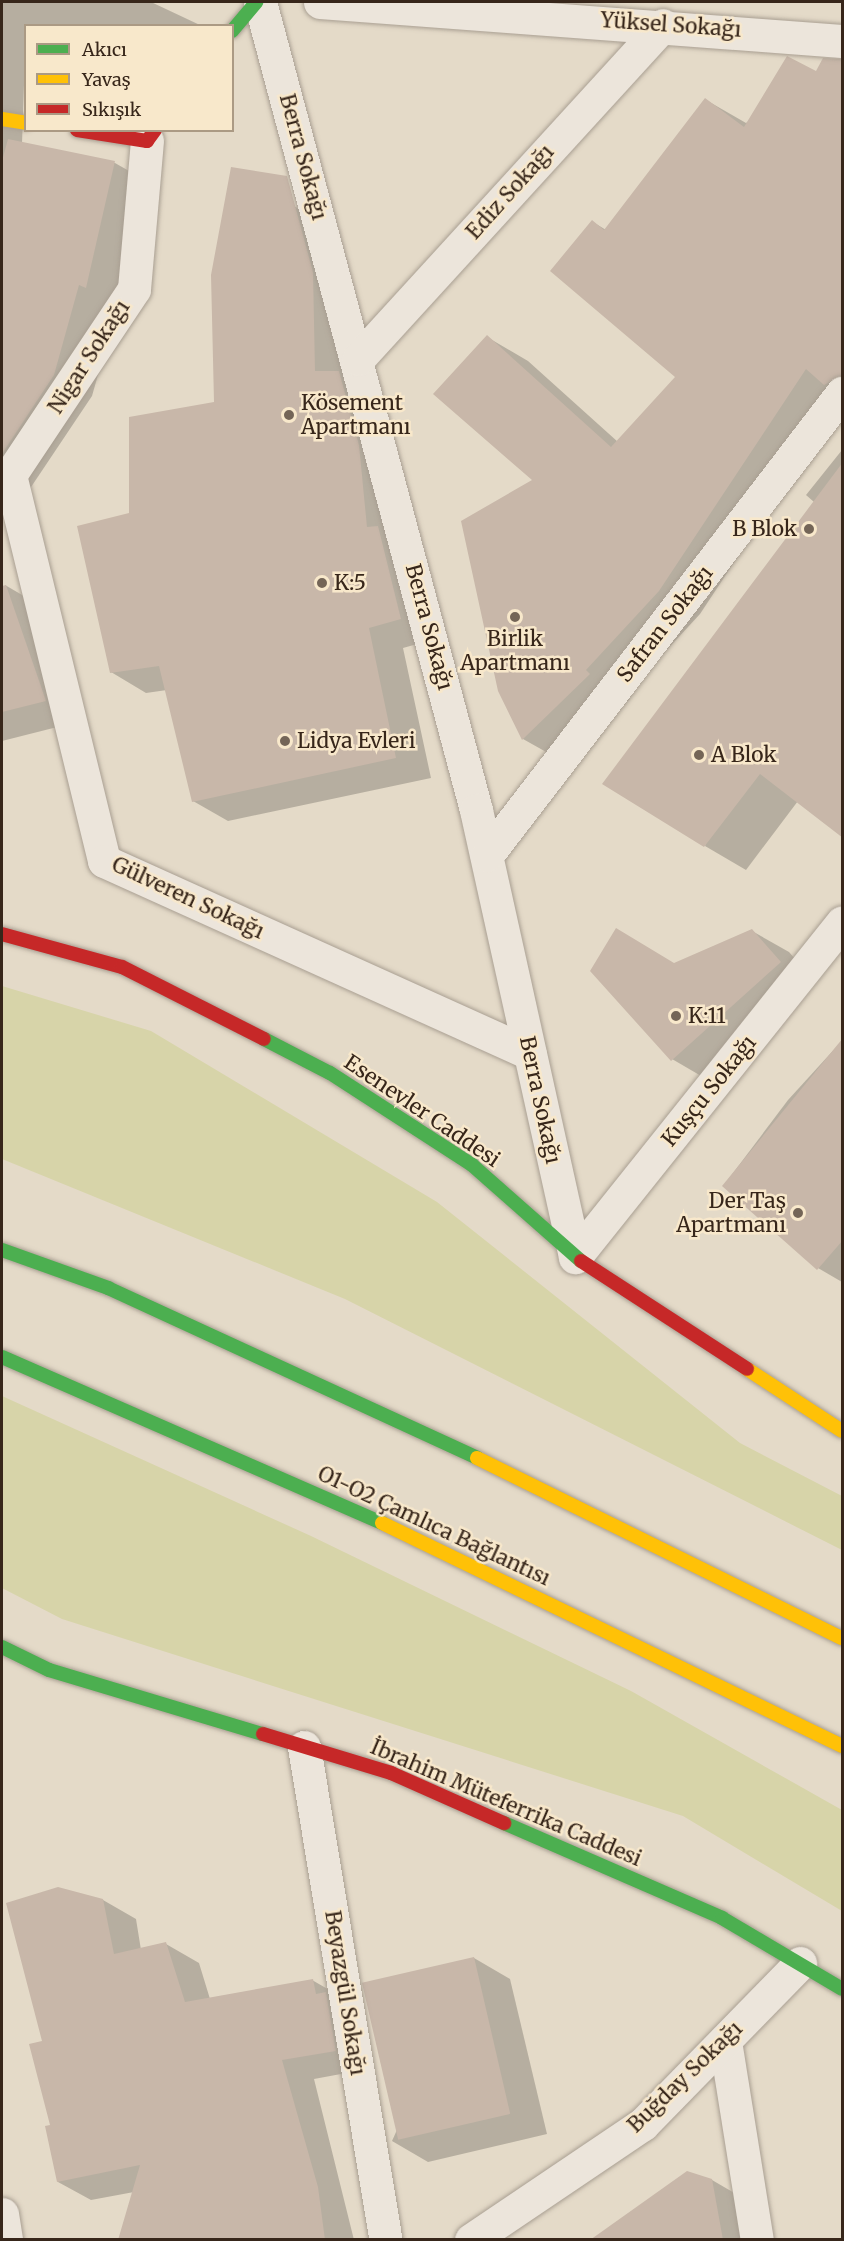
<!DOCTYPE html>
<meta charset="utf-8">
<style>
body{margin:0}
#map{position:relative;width:844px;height:2241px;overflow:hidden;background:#e4dac8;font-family:Merriweather,serif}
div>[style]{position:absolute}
.green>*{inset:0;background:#d7d4a9}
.shadow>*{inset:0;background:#0003}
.building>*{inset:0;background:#c8b7a9;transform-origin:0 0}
.roads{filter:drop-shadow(0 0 2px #a99f92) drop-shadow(0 0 2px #a99f92)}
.street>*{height:33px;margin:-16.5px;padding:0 16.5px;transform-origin:16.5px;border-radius:16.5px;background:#ece5db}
.fast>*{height:14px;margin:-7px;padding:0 7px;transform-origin:7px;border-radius:7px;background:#4caf50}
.slow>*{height:14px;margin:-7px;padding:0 7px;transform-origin:7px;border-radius:7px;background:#ffc107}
.jam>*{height:14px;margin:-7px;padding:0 7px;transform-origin:7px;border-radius:7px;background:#c62828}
.dots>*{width:16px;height:16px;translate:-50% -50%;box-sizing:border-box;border:3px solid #f8e8cb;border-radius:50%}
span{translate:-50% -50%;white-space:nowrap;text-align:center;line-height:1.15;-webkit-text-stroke:5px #f8e8cb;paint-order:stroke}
.street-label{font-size:21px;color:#37261a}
.poi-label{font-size:21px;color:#37261a}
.left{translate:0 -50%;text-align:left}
.right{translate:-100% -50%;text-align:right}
.frame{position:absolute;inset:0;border:3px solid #37261a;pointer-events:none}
.legend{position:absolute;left:24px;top:24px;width:210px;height:108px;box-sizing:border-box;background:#f8e8cb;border:2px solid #ab9a84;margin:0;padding:8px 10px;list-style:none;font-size:18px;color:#37261a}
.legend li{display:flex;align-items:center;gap:12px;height:30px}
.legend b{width:30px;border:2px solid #ab9a84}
</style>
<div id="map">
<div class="green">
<div style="clip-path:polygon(2px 986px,151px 1031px,437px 1202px,740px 1443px,842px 1496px,842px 1550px,345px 1299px,2px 1159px)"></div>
<div style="clip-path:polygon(2px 1396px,311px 1536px,631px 1691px,842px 1810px,842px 1911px,683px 1816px,62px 1619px,2px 1588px)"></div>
</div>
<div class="shadow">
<div style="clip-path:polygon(2px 2px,151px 2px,202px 26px,26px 26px,22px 144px,115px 163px,152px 184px,92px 396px,23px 499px,2px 515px)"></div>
<div style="clip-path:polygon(842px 68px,842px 398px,700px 614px,626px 694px,630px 699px,564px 762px,523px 739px,534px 480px,487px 337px,528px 361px,618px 442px,678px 377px,593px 222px,606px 230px,706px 100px,746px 123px,817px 73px)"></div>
<div style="clip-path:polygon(294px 206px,330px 227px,435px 639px,403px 648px,431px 778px,228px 821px,193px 801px,167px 690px,146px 693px,111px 672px,131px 514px,216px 403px)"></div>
<div style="clip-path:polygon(842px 450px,842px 836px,798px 801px,746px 870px,705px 846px,814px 502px,806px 495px)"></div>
<div style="clip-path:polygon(5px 585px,41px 606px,81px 721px,2px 741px)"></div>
<div style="clip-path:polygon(752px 931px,789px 952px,816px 983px,708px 1080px,672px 1059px,675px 964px)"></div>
<div style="clip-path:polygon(840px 1043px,842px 1045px,842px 1282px,818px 1268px,724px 1185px,788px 1100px)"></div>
<div style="clip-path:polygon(103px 1900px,136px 1919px,141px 1950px,166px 1944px,199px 1963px,210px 1999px,312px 1980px,345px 1999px,368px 2069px,314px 2079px,354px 2240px,120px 2240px,134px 2192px,91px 2200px,58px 2182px,44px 2042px)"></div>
<div style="clip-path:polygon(474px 1958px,510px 1979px,547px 2134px,428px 2162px,392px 2141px)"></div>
<div style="clip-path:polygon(712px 2180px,743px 2198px,750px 2240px,598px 2240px)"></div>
</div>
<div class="building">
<div style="clip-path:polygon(787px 56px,816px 71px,823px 58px,843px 59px,843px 375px,824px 385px,806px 369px,659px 591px,586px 670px,590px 674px,522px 740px,498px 691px,461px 521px,532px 480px,433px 394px,487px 335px,611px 447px,675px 377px,550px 271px,592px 220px,604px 230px,705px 98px,744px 127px)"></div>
<div style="clip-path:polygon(8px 139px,115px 161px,86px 288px,79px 285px,54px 375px,2px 454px,2px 161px)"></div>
<div style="clip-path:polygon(231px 167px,287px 176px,313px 272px,315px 371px,339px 371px,359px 445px,367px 527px,378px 526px,401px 619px,369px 628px,396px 758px,192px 802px,159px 666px,110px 673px,77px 526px,129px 513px,129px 417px,214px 402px,211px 275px)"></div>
<div style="clip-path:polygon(843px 462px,843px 838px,760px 774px,704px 847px,602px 784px)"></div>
<div style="clip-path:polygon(6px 585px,46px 701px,2px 712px,2px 586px)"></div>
<div style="clip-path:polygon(616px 928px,674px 963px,752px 929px,781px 962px,671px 1061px,590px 971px)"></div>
<div style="clip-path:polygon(843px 1038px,843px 1240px,817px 1270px,722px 1186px)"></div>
<div style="clip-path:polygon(58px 1887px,103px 1899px,114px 1954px,166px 1942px,185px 2002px,313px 1979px,316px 1994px,326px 1992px,336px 2051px,282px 2060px,318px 2187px,325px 2240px,118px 2240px,140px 2165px,57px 2182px,45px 2126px,50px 2125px,29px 2044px,42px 2041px,6px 1903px)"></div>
<div style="left:474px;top:1957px;width:161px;height:115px;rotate:77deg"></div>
<div style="clip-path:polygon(687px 2171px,712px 2179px,723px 2240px,590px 2240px)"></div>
</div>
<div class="roads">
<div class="street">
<div style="left:260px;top:2px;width:836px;rotate:75.03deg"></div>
<div style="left:476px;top:810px;width:458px;rotate:77.5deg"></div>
<div style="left:320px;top:2px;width:523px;rotate:4.27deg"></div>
<div style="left:358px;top:359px;width:452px;rotate:-47.6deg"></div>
<div style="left:11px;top:479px;width:393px;rotate:76.3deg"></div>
<div style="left:104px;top:861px;width:467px;rotate:24.3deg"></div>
<div style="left:2px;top:487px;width:238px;rotate:-56.3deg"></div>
<div style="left:134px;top:289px;width:149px;rotate:-85deg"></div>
<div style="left:487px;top:855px;width:583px;rotate:-52.46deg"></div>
<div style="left:575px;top:1257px;width:428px;rotate:-51.4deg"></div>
<div style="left:304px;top:1747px;width:500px;rotate:80.6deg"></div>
<div style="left:725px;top:2041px;width:202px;rotate:80.9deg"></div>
<div style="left:2px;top:2214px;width:26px;rotate:81deg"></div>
<div style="left:471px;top:2240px;width:207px;rotate:-34deg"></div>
<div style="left:643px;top:2124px;width:225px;rotate:-45.7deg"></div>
</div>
<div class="fast">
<div style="left:232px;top:31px;width:38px;rotate:-50deg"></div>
<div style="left:264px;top:1039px;width:74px;rotate:27.3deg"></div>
<div style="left:330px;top:1073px;width:169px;rotate:32.9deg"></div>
<div style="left:472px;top:1165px;width:145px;rotate:41.4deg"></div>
<div style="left:2px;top:1250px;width:113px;rotate:19.7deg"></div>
<div style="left:108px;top:1288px;width:406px;rotate:24.7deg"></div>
<div style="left:2px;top:1357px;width:415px;rotate:23.6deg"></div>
<div style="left:2px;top:1647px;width:52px;rotate:26.1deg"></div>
<div style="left:49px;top:1670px;width:223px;rotate:16.7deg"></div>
<div style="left:504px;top:1823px;width:238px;rotate:23.5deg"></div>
<div style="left:722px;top:1918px;width:139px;rotate:30.6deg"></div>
</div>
<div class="slow">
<div style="left:2px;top:119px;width:24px;rotate:9deg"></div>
<div style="left:747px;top:1369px;width:113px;rotate:33.1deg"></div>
<div style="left:477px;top:1458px;width:407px;rotate:26.3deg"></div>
<div style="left:382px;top:1523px;width:511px;rotate:25.86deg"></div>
</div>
<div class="jam">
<div style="left:77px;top:130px;width:71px;rotate:8.9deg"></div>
<div style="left:147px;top:141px;width:14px;rotate:-54deg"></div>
<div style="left:2px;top:934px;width:124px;rotate:15.4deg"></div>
<div style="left:122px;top:967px;width:159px;rotate:26.9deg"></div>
<div style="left:581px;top:1261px;width:198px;rotate:33deg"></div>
<div style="left:263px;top:1734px;width:134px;rotate:16.9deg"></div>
<div style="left:391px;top:1773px;width:124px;rotate:23.9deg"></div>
</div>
</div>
<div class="dots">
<div style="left:289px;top:415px;background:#746557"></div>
<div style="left:809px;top:529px;background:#746557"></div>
<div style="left:322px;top:583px;background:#746557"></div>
<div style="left:515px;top:617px;background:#746557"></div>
<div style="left:285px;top:741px;background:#746557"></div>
<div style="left:699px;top:755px;background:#746557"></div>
<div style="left:676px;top:1016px;background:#746557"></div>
<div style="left:798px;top:1213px;background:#746557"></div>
</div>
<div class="street-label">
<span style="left:671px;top:25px;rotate:4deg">Yüksel Sokağı</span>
<span style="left:303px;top:157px;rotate:75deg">Berra Sokağı</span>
<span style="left:510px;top:192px;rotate:-48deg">Ediz Sokağı</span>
<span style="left:89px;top:357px;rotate:-57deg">Nigar Sokağı</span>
<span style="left:665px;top:624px;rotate:-52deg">Safran Sokağı</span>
<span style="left:429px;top:627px;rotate:75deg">Berra Sokağı</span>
<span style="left:188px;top:898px;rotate:25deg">Gülveren Sokağı</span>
<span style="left:709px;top:1091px;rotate:-51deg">Kuşçu Sokağı</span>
<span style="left:540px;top:1100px;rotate:78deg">Berra Sokağı</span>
<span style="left:422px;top:1111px;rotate:34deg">Esenevler Caddesi</span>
<span style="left:434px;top:1526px;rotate:25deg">O1-O2 Çamlıca Bağlantısı</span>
<span style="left:506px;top:1803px;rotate:23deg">İbrahim Müteferrika Caddesi</span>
<span style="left:345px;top:1993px;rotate:81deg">Beyazgül Sokağı</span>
<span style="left:685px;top:2077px;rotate:-44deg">Buğday Sokağı</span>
</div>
<div class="poi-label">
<span class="left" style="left:301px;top:415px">Kösement<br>Apartmanı</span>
<span class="right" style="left:797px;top:529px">B Blok</span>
<span class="left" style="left:334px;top:583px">K:5</span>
<span style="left:515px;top:651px">Birlik<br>Apartmanı</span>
<span class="left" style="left:297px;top:741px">Lidya Evleri</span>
<span class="left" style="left:711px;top:755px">A Blok</span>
<span class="left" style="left:688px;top:1016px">K:11</span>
<span class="right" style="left:786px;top:1213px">Der Taş<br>Apartmanı</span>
</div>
<div class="frame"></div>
<ul class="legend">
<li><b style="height:8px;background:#4caf50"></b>Akıcı</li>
<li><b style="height:8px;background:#ffc107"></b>Yavaş</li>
<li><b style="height:8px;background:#c62828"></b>Sıkışık</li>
</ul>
</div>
